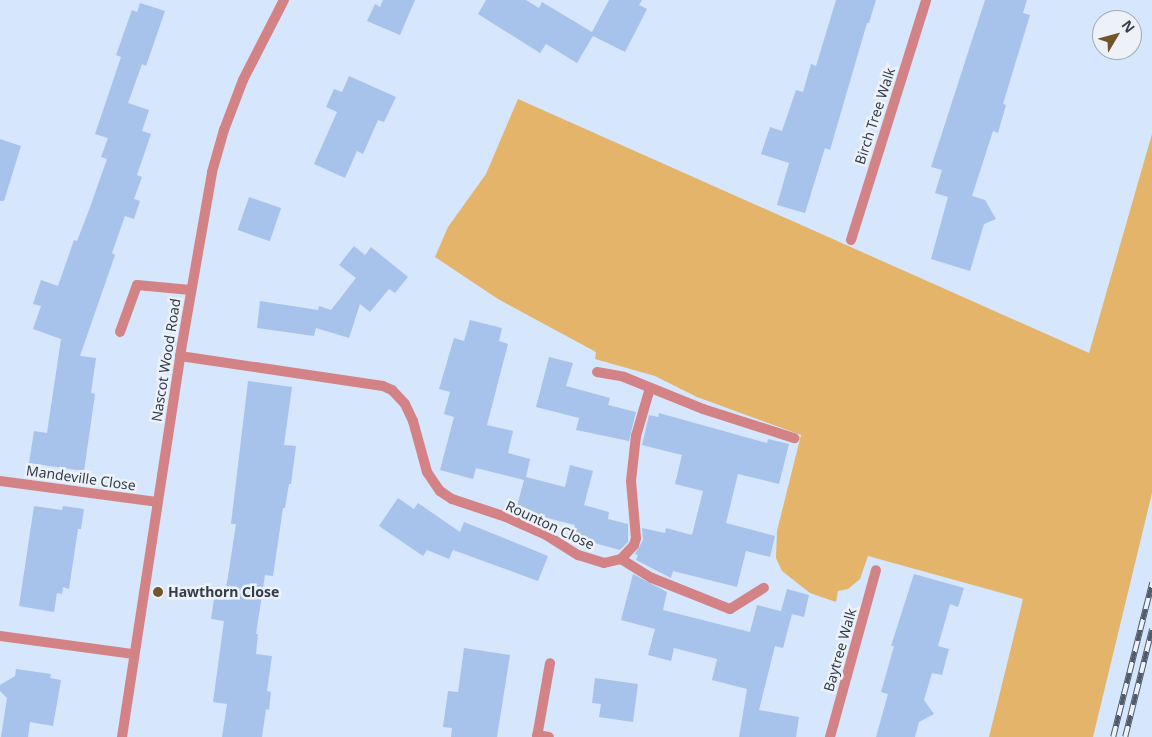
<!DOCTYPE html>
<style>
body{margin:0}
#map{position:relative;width:1152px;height:737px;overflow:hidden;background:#d6e6fc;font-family:"Noto Sans",sans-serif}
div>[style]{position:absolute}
.green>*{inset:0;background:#e3b46a}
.building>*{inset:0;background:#a8c3eb;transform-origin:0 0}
.service>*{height:10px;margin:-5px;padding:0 5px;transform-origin:5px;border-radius:5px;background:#d38386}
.minor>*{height:10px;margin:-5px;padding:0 5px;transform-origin:5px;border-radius:5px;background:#d38386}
.rail>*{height:5.5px;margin-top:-2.75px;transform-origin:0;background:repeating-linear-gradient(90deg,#edf2f9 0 11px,#505b6b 0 22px);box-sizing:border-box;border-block:1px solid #505b6b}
.dots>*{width:14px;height:14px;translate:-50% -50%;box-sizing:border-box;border:2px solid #edf2f9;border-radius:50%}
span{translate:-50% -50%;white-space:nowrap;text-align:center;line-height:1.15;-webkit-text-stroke:5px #edf2f9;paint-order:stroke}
.street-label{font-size:14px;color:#333d4c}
.poi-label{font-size:14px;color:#333d4c;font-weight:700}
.left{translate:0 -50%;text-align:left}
.north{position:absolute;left:1092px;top:10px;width:50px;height:50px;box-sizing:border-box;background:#edf2f9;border:1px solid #a3aab4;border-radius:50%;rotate:53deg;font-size:14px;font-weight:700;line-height:20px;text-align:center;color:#333d4c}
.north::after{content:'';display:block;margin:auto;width:18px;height:22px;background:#725629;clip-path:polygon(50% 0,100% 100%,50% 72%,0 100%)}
</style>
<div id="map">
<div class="green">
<div style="clip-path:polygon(518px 99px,1089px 353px,1152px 134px,1152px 493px,1093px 737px,989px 737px,1023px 599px,868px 556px,860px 579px,848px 589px,838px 591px,836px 602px,810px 593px,782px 571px,776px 558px,777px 531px,801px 435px,697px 397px,655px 376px,595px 359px,596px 352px,498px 299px,435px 257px,448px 227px,486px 174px)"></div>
</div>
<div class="building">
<div style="clip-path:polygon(383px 0,415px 0,400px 35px,367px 21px,375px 4px,380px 7px)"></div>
<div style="clip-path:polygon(486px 0,526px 0,539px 8px,542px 2px,592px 32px,609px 0,642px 0,639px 5px,647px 9px,625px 52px,593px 36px,577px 63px,546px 44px,540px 53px,478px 14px)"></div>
<div style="clip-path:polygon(836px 0,876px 0,869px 23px,867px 23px,830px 150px,825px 148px,805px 213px,777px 205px,789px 163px,761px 154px,770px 127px,782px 131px,796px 90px,803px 92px,811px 64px,816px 66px)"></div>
<div style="clip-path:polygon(985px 0,1027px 0,1023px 13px,1030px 15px,1003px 104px,1006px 105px,998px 133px,993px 131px,972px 196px,985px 200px,996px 219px,984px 224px,970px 271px,931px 259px,948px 197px,935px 193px,942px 170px,931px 167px)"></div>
<div style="clip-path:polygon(140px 3px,165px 11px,146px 66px,142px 64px,128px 103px,149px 110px,142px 131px,151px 134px,137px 175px,142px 177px,134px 199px,140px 201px,134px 219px,125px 216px,112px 253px,115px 255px,80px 356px,96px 358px,91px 393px,95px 394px,84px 471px,29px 463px,34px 431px,47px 433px,61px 339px,33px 329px,41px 306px,33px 304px,41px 280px,58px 286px,74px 240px,77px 241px,89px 210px,107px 159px,101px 157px,108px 138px,95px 134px,121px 57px,116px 55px,132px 10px,137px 12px)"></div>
<div style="clip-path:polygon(349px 76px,396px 97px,384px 122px,378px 120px,363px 154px,357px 151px,345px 178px,314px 164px,337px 112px,326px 107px,334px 89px,342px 92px)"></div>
<div style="clip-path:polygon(0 139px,21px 146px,4px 201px,0 201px)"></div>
<div style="left:249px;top:197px;width:34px;height:35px;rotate:19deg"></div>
<div style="clip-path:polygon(354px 246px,365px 255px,371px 247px,408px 277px,395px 293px,389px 289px,370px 312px,360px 304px,349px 338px,316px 328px,314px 336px,257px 328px,260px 301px,318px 310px,319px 306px,331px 310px,356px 278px,339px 265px)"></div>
<div style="clip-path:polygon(470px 320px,502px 328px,499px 341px,508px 344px,487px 425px,513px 431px,508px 453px,530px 459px,526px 477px,565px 487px,570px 465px,593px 471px,584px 505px,609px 512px,608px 519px,628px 524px,628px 542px,620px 550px,572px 537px,575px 525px,516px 510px,524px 480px,476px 468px,473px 479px,440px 470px,454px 417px,444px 414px,450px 392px,439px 389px,454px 338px,464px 341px)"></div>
<div style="clip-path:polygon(549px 357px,573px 363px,566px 386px,610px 398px,608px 405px,636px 412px,629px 441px,576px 430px,579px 418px,536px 407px)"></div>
<div style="clip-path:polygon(248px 381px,292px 387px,284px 445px,296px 446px,291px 484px,289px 484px,285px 508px,283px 508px,273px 576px,265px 575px,256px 634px,258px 634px,256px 654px,272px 656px,267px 691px,271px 692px,269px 710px,266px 709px,262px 737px,222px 737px,227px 704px,213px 702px,224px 621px,211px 619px,214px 599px,223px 600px,227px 583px,236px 524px,231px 524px)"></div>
<div style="clip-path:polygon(659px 413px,767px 443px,768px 439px,789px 444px,779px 484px,738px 474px,726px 523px,775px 536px,770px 557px,746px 551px,737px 587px,673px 571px,671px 578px,636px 560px,638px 555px,635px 554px,643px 540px,642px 528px,665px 533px,666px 528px,692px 535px,703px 491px,675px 484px,682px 455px,642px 445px,649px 415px,658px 417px)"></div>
<div style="clip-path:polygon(398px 498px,414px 509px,418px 503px,460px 532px,464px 522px,548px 556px,538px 581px,453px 550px,449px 559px,427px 550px,423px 556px,379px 526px)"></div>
<div style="clip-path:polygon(34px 506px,62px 510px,63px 506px,84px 509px,81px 529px,78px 529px,69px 589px,63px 587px,62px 594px,57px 593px,54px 612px,19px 606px)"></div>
<div style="clip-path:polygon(633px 574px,667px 592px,663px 610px,750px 632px,757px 605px,788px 613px,781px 611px,787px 589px,809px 595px,804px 617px,792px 614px,783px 648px,775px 646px,759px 710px,799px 717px,796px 737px,739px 737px,747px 689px,712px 680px,717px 659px,674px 648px,671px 661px,648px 655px,655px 629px,621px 620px)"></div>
<div style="clip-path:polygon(914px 574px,964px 588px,958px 607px,950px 604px,938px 646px,949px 649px,942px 675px,932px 673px,924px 700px,934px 714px,919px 722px,915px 737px,876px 737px,888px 694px,881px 692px,894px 646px,891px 646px)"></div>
<div style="clip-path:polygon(464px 648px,510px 655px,497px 737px,451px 737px,452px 728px,443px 727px,448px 691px,458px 692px)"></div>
<div style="clip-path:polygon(16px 669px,51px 674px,50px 678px,61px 680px,53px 726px,30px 722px,28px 737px,1px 737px,7px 698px,0 691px,0 685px,15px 676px)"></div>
<div style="clip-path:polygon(595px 678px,638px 684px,633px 722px,599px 717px,601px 704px,592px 703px)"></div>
</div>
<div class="service">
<div style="left:120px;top:332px;width:50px;rotate:-70.1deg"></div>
<div style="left:137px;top:285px;width:54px;rotate:5.3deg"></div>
<div style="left:703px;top:409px;width:96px;rotate:17.7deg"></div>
<div style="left:621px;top:559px;width:36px;rotate:32deg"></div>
<div style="left:652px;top:578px;width:84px;rotate:21.7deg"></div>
<div style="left:730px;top:609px;width:40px;rotate:-32deg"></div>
</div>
<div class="minor">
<div style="left:851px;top:240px;width:251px;rotate:-72.6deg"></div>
<div style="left:180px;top:356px;width:205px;rotate:8.4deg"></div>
<div style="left:383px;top:386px;width:10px;rotate:24deg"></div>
<div style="left:392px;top:390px;width:19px;rotate:47deg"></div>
<div style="left:405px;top:404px;width:19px;rotate:65deg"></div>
<div style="left:413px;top:421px;width:53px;rotate:74.6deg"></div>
<div style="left:427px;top:472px;width:23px;rotate:56deg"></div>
<div style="left:440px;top:491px;width:14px;rotate:34deg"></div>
<div style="left:452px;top:499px;width:57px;rotate:18.4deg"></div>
<div style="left:506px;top:517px;width:44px;rotate:24.2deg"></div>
<div style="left:546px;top:535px;width:38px;rotate:32deg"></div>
<div style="left:578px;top:555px;width:27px;rotate:17deg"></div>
<div style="left:604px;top:563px;width:17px;rotate:-13deg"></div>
<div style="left:621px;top:559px;width:19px;rotate:-47deg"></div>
<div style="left:634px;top:545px;width:7px;rotate:-74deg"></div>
<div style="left:636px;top:538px;width:57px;rotate:-95deg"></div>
<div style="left:631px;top:481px;width:45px;rotate:-83.7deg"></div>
<div style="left:636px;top:436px;width:50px;rotate:-73.7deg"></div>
<div style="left:597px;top:372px;width:27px;rotate:10deg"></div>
<div style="left:624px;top:377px;width:85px;rotate:22.1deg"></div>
<div style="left:0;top:481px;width:158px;rotate:7.6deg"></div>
<div style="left:0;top:636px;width:135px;rotate:7.7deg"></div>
<div style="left:537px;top:735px;width:12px;rotate:9deg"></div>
<div style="left:122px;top:737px;width:385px;rotate:-81.3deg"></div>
<div style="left:180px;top:356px;width:187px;rotate:-80.1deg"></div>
<div style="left:212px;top:172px;width:44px;rotate:-74.1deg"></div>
<div style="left:224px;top:130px;width:53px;rotate:-69.2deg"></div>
<div style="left:243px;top:80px;width:90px;rotate:-62.9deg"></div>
<div style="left:537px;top:737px;width:75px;rotate:-80deg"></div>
<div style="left:830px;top:737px;width:173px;rotate:-74.6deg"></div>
</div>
<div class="rail">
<div style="left:1113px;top:737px;width:159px;rotate:-75.8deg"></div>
<div style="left:1125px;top:737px;width:111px;rotate:-76deg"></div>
</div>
<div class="dots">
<div style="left:158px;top:592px;background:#725629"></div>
</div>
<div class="street-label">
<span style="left:875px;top:116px;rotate:-72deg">Birch Tree Walk</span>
<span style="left:166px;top:360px;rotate:-81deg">Nascot Wood Road</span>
<span style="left:81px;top:478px;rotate:8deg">Mandeville Close</span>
<span style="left:550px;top:525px;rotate:25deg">Rounton Close</span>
<span style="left:840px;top:650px;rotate:-74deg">Baytree Walk</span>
</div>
<div class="poi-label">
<span class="left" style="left:168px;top:592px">Hawthorn Close</span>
</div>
<div class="north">N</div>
</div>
